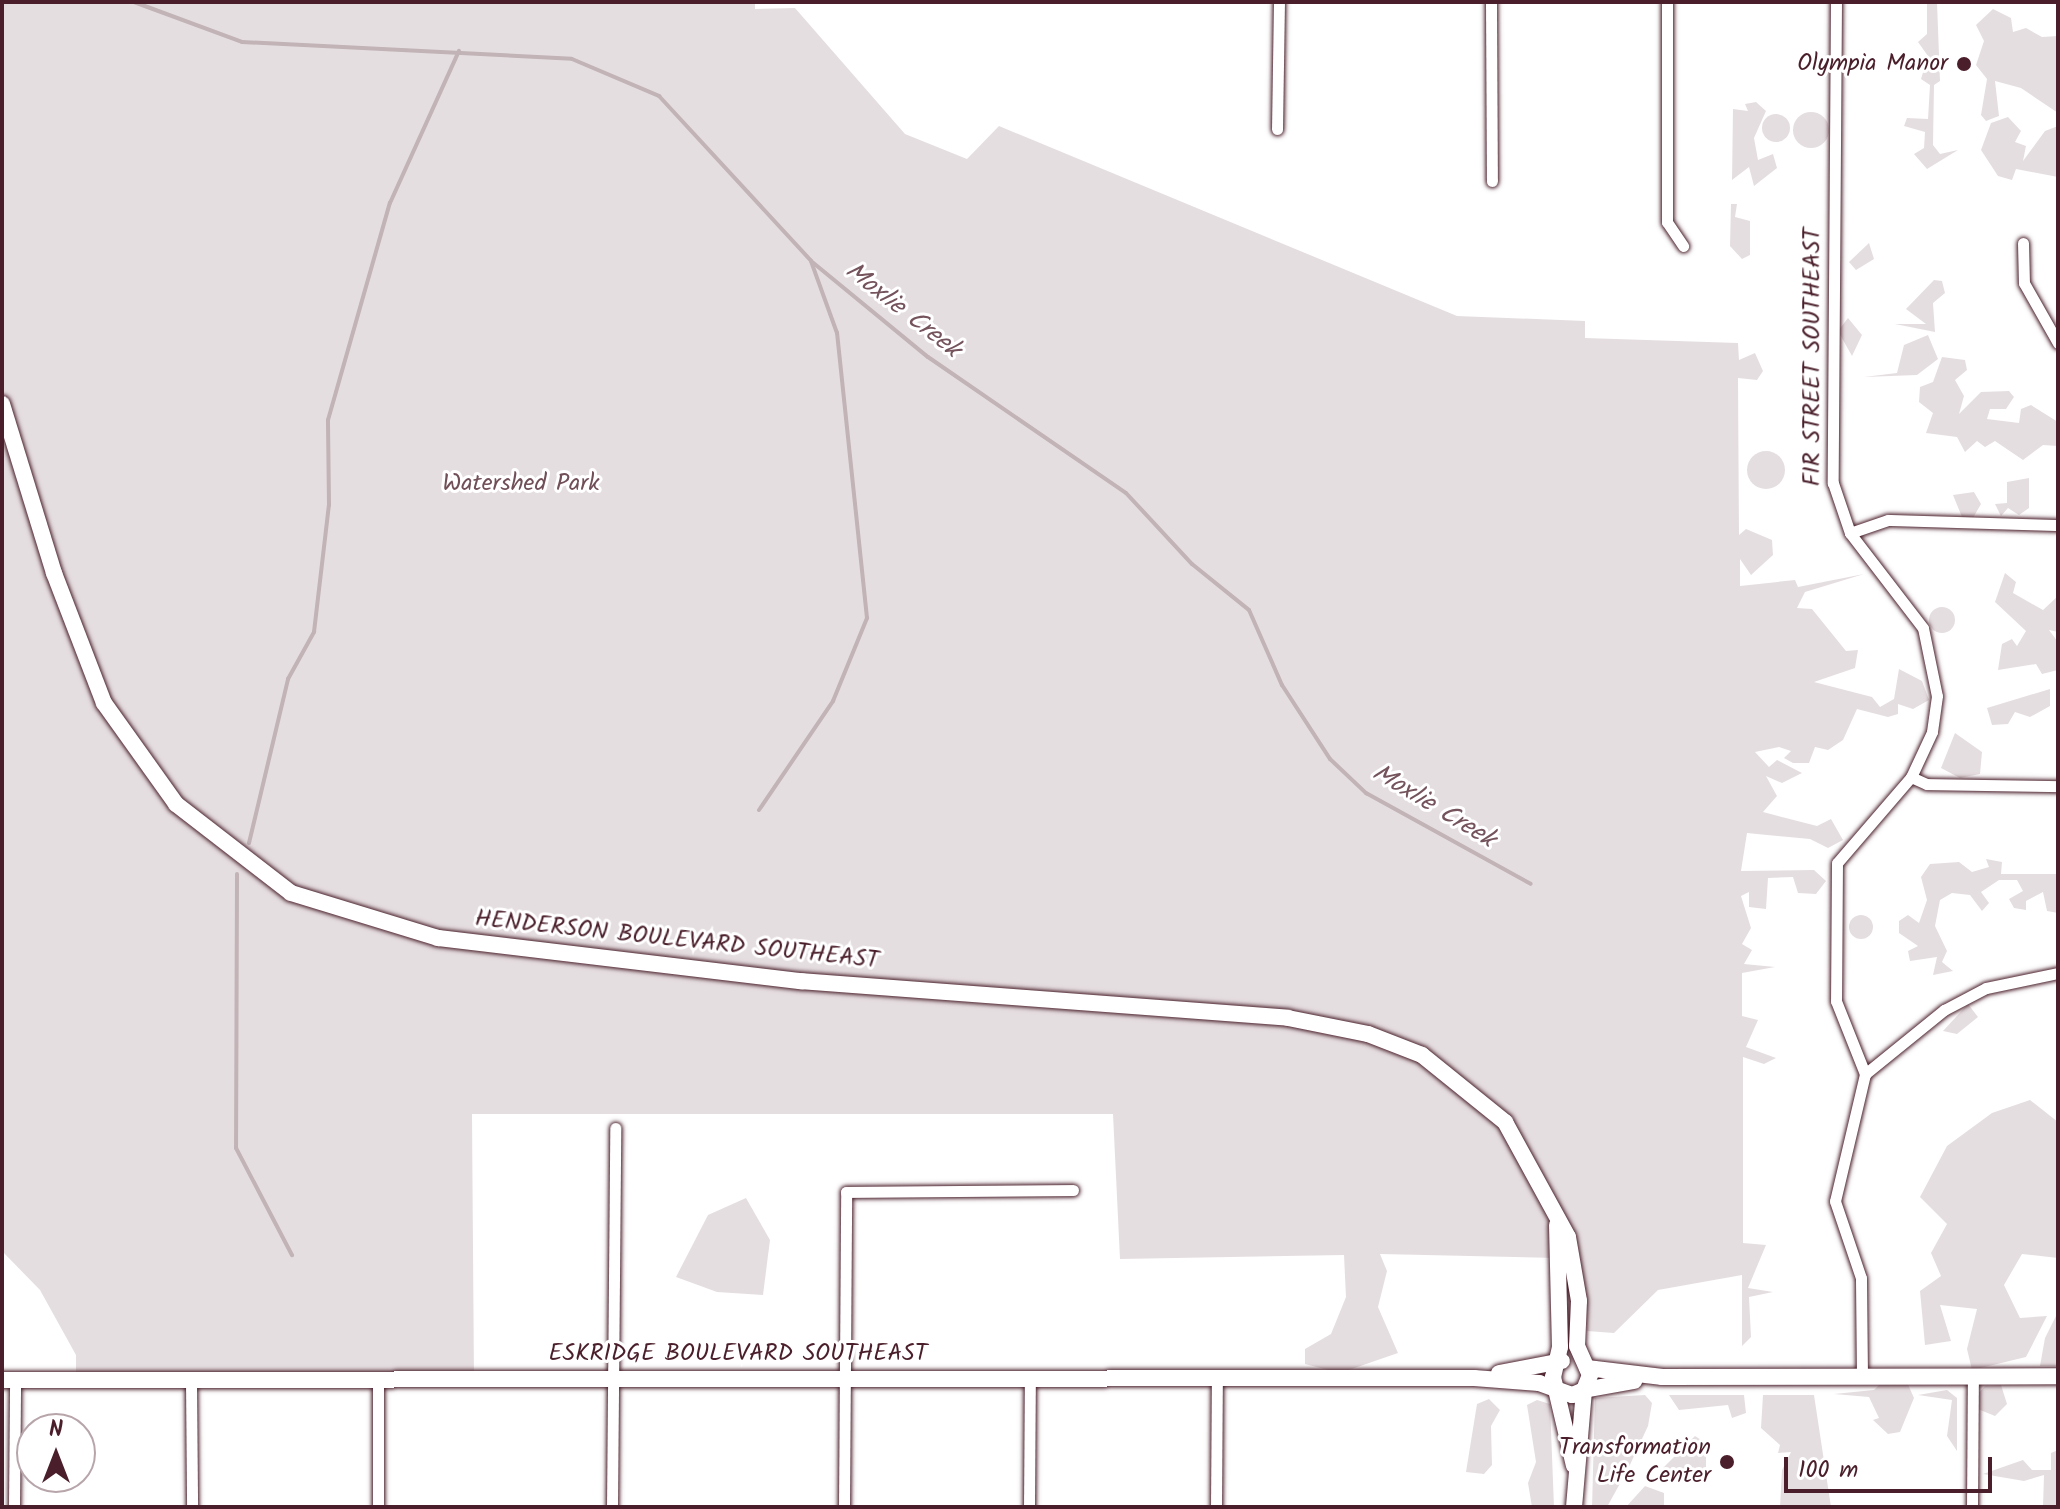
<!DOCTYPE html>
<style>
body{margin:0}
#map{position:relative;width:2060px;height:1509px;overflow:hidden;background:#fff;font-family:Kalam,sans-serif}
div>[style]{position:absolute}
.green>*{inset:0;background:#e5dee0}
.round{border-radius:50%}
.stream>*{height:4px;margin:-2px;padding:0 2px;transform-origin:2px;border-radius:2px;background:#c1b3b6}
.roads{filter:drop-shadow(0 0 2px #4a1f2b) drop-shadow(0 0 2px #4a1f2b)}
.street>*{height:11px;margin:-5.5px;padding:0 5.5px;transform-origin:5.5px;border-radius:5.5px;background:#fff}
.secondary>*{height:16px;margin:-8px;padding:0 8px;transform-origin:8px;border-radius:8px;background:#fff}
.dots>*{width:22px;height:22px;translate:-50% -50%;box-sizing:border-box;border:4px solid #fff;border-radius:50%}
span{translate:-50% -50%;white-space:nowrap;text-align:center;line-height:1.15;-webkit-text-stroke:6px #fff;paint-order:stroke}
.poi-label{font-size:24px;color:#4a1f2b}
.right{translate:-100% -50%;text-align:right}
.street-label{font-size:24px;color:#4a1f2b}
.park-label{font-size:24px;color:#714f58}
.water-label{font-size:26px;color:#74535c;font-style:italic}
.frame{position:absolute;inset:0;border:4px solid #4a1f2b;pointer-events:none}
.north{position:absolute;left:16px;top:1413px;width:80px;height:80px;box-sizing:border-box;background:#fff;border:2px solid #b7a5aa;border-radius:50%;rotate:0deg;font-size:22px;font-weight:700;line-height:32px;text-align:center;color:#4a1f2b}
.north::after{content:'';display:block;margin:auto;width:28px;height:36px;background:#4a1f2b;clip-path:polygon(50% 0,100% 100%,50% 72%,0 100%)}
.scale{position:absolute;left:1784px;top:1457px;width:208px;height:36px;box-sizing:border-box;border:4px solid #4a1f2b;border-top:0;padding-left:10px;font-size:24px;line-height:28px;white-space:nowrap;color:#4a1f2b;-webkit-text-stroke:6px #fff;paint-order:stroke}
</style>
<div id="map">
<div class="green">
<div style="clip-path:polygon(2px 2px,755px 2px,755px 9px,795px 8px,905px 134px,967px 159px,999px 126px,1457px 316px,1585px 321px,1585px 338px,1738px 343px,1739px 360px,1755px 353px,1763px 371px,1757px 380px,1738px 378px,1739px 535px,1746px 529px,1772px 540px,1773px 555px,1751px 575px,1740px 559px,1740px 586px,1795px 580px,1798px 587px,1864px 574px,1805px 592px,1797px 608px,1812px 609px,1846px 651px,1858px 650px,1855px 668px,1814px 682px,1872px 697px,1880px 707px,1894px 699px,1899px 669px,1922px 681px,1929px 700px,1913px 709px,1898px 704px,1898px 714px,1888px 717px,1857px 709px,1843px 740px,1828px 750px,1815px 747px,1809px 763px,1793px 763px,1784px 758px,1791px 751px,1779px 747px,1755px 752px,1769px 767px,1777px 760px,1802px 773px,1782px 783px,1766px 776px,1777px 796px,1763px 812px,1817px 826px,1831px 819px,1843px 840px,1828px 848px,1810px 839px,1747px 833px,1741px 871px,1814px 870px,1826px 881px,1816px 894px,1798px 893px,1793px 877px,1768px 878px,1766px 909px,1749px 907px,1749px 892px,1741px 896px,1751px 928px,1742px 944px,1752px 950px,1744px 964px,1775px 967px,1742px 973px,1742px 1016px,1758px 1020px,1746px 1047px,1776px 1058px,1764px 1064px,1743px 1057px,1743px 1243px,1766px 1245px,1748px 1288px,1773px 1292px,1749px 1297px,1751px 1337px,1742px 1346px,1742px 1275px,1658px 1290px,1614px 1333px,1587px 1331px,1585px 1287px,1559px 1258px,1380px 1254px,1387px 1271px,1378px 1307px,1398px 1353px,1340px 1373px,1305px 1364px,1305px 1349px,1331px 1334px,1346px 1297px,1344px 1255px,1120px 1259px,1113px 1114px,472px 1114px,474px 1379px,76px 1380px,76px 1355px,40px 1290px,2px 1251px)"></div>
<div style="clip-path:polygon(1927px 2px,1937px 2px,1940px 81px,1934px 85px,1933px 145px,1940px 154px,1958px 150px,1927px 169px,1914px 154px,1924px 148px,1925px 132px,1904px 126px,1907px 118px,1928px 119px,1930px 85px,1921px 79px,1928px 56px,1918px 42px,1927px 34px)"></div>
<div style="clip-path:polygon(1993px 9px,2011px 18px,2013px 32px,2026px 28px,2042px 37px,2058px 36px,2058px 20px,2058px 113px,2021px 88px,1995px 81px,1999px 116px,1986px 121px,1981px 115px,1987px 79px,1976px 65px,1984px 41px,1976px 25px)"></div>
<div style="clip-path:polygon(1756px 102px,1766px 111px,1754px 138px,1758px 160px,1773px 154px,1777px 168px,1754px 186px,1749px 167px,1732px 180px,1733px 109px,1748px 111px,1745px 104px)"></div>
<div class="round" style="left:1793px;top:112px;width:36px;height:36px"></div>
<div class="round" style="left:1762px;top:114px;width:28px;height:28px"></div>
<div style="clip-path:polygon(2008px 117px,2021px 131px,2015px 142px,2026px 146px,2023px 161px,2045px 131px,2058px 126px,2058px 177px,2016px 169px,2012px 180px,1998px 176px,1981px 150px,1991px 123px)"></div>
<div style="clip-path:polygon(1731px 204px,1737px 204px,1735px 217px,1750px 221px,1750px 255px,1742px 259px,1730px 246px)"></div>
<div style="clip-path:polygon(1869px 243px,1874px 259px,1856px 270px,1849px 262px)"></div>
<div style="clip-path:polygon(1934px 280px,1942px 281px,1945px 293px,1933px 303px,1935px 332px,1895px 324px,1926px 324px,1906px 309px)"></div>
<div style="clip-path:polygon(1848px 318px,1862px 335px,1852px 356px,1838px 331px)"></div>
<div style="clip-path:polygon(1928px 335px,1938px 359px,1917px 375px,1864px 377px,1897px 373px,1904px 345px)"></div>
<div style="clip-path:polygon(1942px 357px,1965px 360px,1967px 370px,1955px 380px,1964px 396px,1959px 414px,1981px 392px,2009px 391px,2014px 397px,2006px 409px,1990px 409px,1987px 419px,2019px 423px,2021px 409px,2031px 405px,2058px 422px,2058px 446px,2043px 445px,2023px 460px,1995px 441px,1985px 447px,1977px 441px,1965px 452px,1957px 437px,1926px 433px,1933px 413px,1919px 402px,1920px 387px,1933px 382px)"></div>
<div class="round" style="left:1747px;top:451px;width:38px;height:38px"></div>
<div style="clip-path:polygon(2029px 478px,2029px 508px,2019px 515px,2008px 508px,2001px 516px,1995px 504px,2007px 503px,2007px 482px)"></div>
<div style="clip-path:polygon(1974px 492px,1981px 504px,1973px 518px,1962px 517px,1953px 495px)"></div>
<div style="clip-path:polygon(2005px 573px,2016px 582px,2013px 593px,2043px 610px,2058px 596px,2058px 632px,2049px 630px,2058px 642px,2058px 670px,2042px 674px,2036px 664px,1998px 670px,2002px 644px,2012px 639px,2017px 646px,2026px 631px,1995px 602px)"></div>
<div class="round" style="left:1929px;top:607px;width:26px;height:26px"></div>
<div style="clip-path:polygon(2050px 689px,2050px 706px,2030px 717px,2015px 712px,2008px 724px,1992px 725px,1987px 708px)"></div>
<div style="clip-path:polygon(1955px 733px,1982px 752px,1980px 774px,1960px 778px,1941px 768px)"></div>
<div style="clip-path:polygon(1986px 859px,2002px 862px,2001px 874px,2058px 874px,2058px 913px,2047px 911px,2043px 892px,2026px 901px,2026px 910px,2014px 908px,2009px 899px,2023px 891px,2017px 880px,1999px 880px,1981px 892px,1989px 903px,1982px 911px,1970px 895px,1952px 893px,1940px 900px,1935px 926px,1947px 951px,1942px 962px,1953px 971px,1933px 975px,1937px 957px,1910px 961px,1908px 951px,1918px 946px,1899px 933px,1899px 921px,1908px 915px,1919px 923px,1927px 900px,1921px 877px,1930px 864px,1959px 862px,1972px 872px,1989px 867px)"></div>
<div class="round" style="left:1849px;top:915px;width:24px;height:24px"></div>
<div style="clip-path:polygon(1968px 1004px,1978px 1017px,1957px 1034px,1943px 1031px)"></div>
<div style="clip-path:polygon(2030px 1100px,2058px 1122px,2058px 1258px,2022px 1254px,2004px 1285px,2020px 1318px,2047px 1316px,2026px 1357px,1972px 1370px,1967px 1349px,1977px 1309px,1940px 1305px,1951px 1341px,1925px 1345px,1920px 1291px,1941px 1276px,1931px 1253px,1947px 1224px,1920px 1197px,1947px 1146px,1992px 1113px)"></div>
<div style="clip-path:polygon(746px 1198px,770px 1240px,763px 1295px,717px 1292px,676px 1277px,708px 1215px)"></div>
<div style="clip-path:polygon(2058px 1312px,2058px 1366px,2040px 1366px,2045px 1338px)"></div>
<div style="clip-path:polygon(1884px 1380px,1906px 1380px,1914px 1398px,1900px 1432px,1888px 1434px,1873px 1420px,1879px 1418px,1869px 1397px,1834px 1394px,1874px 1390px)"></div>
<div style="clip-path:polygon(2001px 1385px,2007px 1404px,1995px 1416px,1968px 1405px,1985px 1386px)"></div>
<div style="clip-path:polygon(1947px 1390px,1957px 1398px,1957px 1451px,1947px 1436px,1952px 1400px,1918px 1395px)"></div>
<div style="clip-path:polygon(1645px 1395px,1652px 1403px,1648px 1426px,1628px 1469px,1607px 1507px,1592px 1507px,1595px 1398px)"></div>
<div style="clip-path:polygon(1669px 1395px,1744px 1395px,1746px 1413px,1732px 1418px,1728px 1405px,1679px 1410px)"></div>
<div style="clip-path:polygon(1763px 1395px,1814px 1395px,1831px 1507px,1780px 1507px,1782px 1470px,1791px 1452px,1778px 1453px,1780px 1445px,1761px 1428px)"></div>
<div style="clip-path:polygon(1489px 1399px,1500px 1410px,1491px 1426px,1492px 1465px,1484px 1474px,1466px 1472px,1477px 1404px)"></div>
<div style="clip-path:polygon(1537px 1400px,1550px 1404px,1554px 1507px,1532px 1507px,1528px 1483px,1536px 1462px,1527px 1405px)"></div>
<div style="clip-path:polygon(1695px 1436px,1706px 1443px,1706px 1481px,1677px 1481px,1663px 1468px)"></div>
<div style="clip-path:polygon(2058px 1450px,2058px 1507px,2043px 1507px,2044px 1475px,2024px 1481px,1983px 1474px,2023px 1460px,2032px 1470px,2051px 1470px,2051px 1453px)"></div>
<div style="clip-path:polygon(1645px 1486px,1664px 1493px,1664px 1507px,1626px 1507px)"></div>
</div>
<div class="stream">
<div style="left:134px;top:2px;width:115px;rotate:20.3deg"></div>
<div style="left:242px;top:42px;width:330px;rotate:2.9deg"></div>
<div style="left:572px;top:59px;width:95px;rotate:23deg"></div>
<div style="left:659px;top:96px;width:224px;rotate:47.3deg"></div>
<div style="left:811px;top:261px;width:151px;rotate:39.4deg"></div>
<div style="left:928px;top:357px;width:240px;rotate:34.5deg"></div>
<div style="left:1126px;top:493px;width:97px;rotate:47.1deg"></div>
<div style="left:1192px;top:564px;width:73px;rotate:38.9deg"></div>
<div style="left:1249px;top:610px;width:82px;rotate:66.3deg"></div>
<div style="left:1282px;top:685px;width:88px;rotate:57deg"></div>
<div style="left:1330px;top:759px;width:50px;rotate:43.4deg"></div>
<div style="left:1366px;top:793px;width:188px;rotate:28.9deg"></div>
<div style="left:759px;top:810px;width:132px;rotate:-55.8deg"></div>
<div style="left:833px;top:701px;width:90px;rotate:-67.7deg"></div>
<div style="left:867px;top:618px;width:287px;rotate:-96deg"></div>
<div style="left:837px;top:333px;width:77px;rotate:-109.9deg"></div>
<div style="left:249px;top:843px;width:169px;rotate:-76.6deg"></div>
<div style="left:288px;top:679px;width:54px;rotate:-61deg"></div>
<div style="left:314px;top:632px;width:128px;rotate:-83.3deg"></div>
<div style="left:329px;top:505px;width:85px;rotate:-90.7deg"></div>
<div style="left:328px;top:420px;width:226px;rotate:-74.1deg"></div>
<div style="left:390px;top:203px;width:167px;rotate:-65.6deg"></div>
<div style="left:237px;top:874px;width:274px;rotate:90.2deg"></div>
<div style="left:236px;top:1148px;width:121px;rotate:62.4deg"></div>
</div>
<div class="roads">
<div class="street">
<div style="left:1491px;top:2px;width:179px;rotate:89.7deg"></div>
<div style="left:1667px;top:2px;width:220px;rotate:90deg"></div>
<div style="left:1667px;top:222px;width:29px;rotate:56deg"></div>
<div style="left:1836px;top:2px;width:481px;rotate:90.4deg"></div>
<div style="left:1833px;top:483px;width:53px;rotate:71.2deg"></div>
<div style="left:1850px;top:533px;width:120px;rotate:52.5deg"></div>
<div style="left:1923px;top:628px;width:69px;rotate:78.4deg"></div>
<div style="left:1937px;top:696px;width:36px;rotate:98deg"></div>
<div style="left:1932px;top:732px;width:50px;rotate:115deg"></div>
<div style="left:1911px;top:777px;width:113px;rotate:130.7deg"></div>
<div style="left:1837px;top:863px;width:138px;rotate:90.4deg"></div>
<div style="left:1836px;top:1001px;width:79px;rotate:68.3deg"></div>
<div style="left:1277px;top:129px;width:127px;rotate:-89.1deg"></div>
<div style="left:2023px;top:243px;width:40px;rotate:88.6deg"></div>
<div style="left:2024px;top:283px;width:69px;rotate:60.5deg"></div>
<div style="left:1850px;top:533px;width:40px;rotate:-18.9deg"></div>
<div style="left:1888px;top:520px;width:170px;rotate:1.7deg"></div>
<div style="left:1911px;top:777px;width:17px;rotate:24deg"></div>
<div style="left:1927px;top:784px;width:131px;rotate:0.9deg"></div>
<div style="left:1862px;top:1376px;width:98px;rotate:-90.6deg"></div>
<div style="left:1861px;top:1278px;width:81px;rotate:-108.7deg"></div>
<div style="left:1835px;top:1201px;width:130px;rotate:-76.7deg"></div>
<div style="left:1865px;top:1074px;width:102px;rotate:-39deg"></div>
<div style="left:1944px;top:1010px;width:47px;rotate:-27.6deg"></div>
<div style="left:1986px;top:988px;width:74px;rotate:-11.8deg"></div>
<div style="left:378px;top:1380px;width:127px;rotate:90deg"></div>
<div style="left:191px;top:1381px;width:126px;rotate:89.5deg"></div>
<div style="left:14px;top:1507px;width:127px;rotate:-89.5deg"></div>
<div style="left:612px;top:1507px;width:379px;rotate:-89.5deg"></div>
<div style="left:844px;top:1507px;width:315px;rotate:-89.6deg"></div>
<div style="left:846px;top:1192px;width:227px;rotate:-0.5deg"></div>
<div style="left:1029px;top:1507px;width:130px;rotate:-89.6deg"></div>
<div style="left:1216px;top:1507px;width:130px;rotate:-89.6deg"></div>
<div style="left:1972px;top:1507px;width:130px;rotate:-89.6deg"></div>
</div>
<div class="secondary">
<div style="left:2px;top:404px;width:177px;rotate:72.9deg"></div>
<div style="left:54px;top:573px;width:139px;rotate:69deg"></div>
<div style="left:104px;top:703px;width:124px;rotate:54.5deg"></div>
<div style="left:176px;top:804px;width:145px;rotate:37.7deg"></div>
<div style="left:291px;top:893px;width:154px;rotate:17deg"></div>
<div style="left:438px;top:938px;width:366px;rotate:6.8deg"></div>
<div style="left:801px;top:981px;width:488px;rotate:4.3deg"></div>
<div style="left:1288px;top:1018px;width:82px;rotate:11.3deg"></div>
<div style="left:1368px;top:1034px;width:58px;rotate:21.3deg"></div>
<div style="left:1422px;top:1055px;width:107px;rotate:38.9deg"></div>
<div style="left:1505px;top:1122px;width:131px;rotate:61.3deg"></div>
<div style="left:1568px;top:1237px;width:65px;rotate:80.2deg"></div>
<div style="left:1579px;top:1301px;width:45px;rotate:92.5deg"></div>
<div style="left:1577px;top:1346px;width:32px;rotate:66deg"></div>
<div style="left:1590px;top:1375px;width:16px;rotate:112deg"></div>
<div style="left:1584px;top:1390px;width:13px;rotate:157deg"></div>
<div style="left:1572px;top:1395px;width:35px;rotate:-160deg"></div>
<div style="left:1539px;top:1383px;width:65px;rotate:-175.6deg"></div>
<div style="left:1474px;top:1378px;width:1472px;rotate:179.92deg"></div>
<div style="left:1557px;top:1225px;width:122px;rotate:88.6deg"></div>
<div style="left:1560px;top:1347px;width:31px;rotate:103deg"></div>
<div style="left:1553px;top:1377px;width:91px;rotate:76.7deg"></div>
<div style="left:1587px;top:1368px;width:76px;rotate:6.8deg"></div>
<div style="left:1662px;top:1377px;width:396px;rotate:-0.1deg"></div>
<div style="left:1499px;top:1373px;width:64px;rotate:-10.8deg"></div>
<div style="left:1584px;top:1390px;width:51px;rotate:-10.2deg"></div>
<div style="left:1574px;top:1507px;width:117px;rotate:-85.1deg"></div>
</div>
</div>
<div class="dots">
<div style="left:1964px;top:64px;background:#4a1f2b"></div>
<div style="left:1727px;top:1462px;background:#4a1f2b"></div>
</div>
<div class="poi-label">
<span class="right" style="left:1948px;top:64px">Olympia Manor</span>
<span class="right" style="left:1711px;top:1462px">Transformation<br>Life Center</span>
</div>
<div class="street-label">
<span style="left:1813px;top:357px;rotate:-90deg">FIR STREET SOUTHEAST</span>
<span style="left:677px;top:940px;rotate:6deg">HENDERSON BOULEVARD SOUTHEAST</span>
<span style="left:738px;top:1354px">ESKRIDGE BOULEVARD SOUTHEAST</span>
</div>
<div class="park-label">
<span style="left:521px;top:484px">Watershed Park</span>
</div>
<div class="water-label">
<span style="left:902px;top:311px;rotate:38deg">Moxlie Creek</span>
<span style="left:1433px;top:807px;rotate:31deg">Moxlie Creek</span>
</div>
<div class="frame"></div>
<div class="north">N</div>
<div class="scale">100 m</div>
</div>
